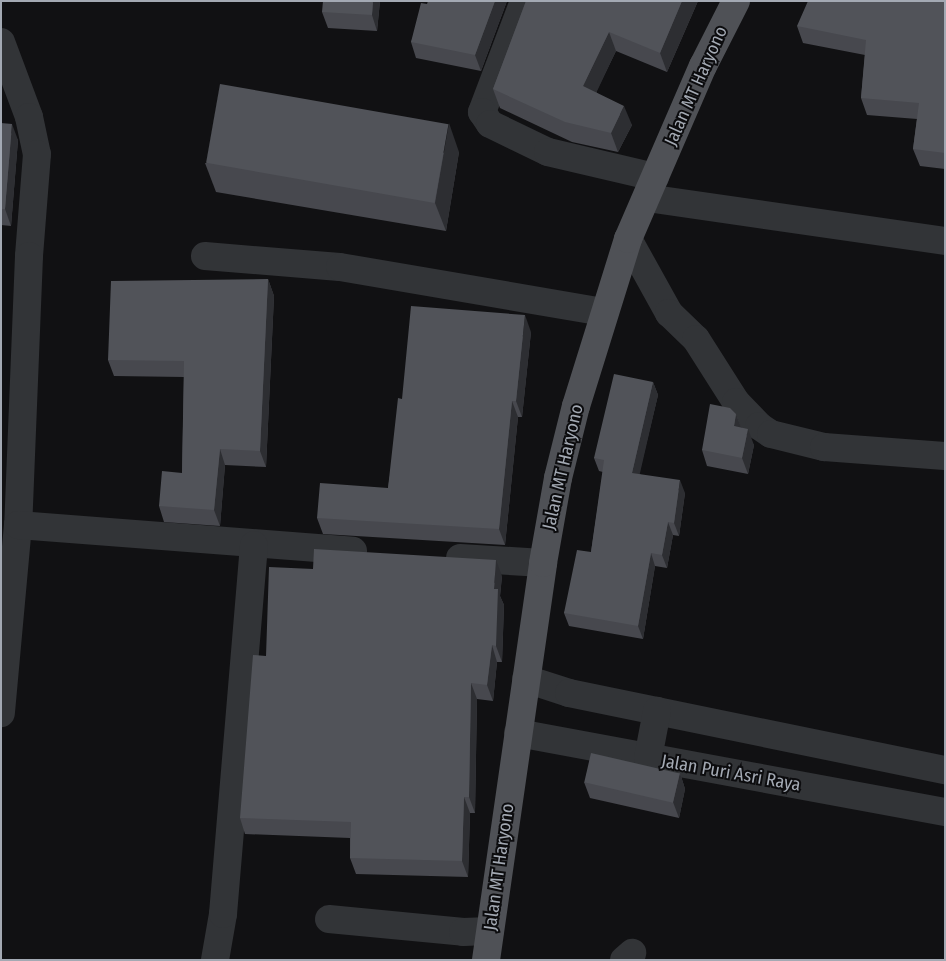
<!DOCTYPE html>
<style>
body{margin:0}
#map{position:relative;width:946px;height:961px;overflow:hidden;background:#111113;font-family:"Fira Sans Condensed",sans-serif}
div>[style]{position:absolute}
.minor>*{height:28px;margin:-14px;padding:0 14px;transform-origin:14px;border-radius:14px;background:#323437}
.major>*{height:28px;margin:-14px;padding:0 14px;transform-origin:14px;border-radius:14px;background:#4f5156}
.wall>*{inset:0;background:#47484e}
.shaded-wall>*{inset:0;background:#2d2e32}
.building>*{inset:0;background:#515359;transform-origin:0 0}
span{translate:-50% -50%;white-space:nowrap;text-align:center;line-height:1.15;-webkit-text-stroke:4px #0c0c0e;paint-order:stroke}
.street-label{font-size:18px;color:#a3a9b3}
.frame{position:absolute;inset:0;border:2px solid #a3a9b3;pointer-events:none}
</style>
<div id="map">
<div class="minor">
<div style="left:524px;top:1px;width:119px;rotate:110.7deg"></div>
<div style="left:482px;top:112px;width:14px;rotate:56deg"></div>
<div style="left:490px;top:124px;width:64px;rotate:25.8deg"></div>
<div style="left:548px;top:152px;width:110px;rotate:13.2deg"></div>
<div style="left:1px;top:42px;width:80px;rotate:69.5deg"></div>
<div style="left:29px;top:117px;width:38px;rotate:78deg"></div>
<div style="left:37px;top:154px;width:102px;rotate:94.5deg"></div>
<div style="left:29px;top:256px;width:269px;rotate:92.3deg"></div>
<div style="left:18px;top:525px;width:189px;rotate:95.2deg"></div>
<div style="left:647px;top:198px;width:301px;rotate:8.2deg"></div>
<div style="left:628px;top:239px;width:85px;rotate:61deg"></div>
<div style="left:669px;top:313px;width:37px;rotate:44deg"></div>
<div style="left:696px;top:339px;width:75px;rotate:57.6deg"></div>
<div style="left:736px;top:402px;width:33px;rotate:46deg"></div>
<div style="left:759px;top:426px;width:14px;rotate:34deg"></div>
<div style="left:771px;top:434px;width:55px;rotate:13.8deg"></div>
<div style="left:824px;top:447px;width:121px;rotate:4.3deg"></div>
<div style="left:205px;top:256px;width:135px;rotate:4.7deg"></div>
<div style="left:340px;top:267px;width:267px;rotate:9.7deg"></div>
<div style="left:18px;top:525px;width:336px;rotate:4.4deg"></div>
<div style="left:460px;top:558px;width:83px;rotate:3.4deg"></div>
<div style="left:526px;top:679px;width:45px;rotate:18deg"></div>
<div style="left:569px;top:693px;width:384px;rotate:11.6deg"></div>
<div style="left:518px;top:733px;width:434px;rotate:10.5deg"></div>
<div style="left:648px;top:758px;width:48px;rotate:-79.2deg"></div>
<div style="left:329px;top:919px;width:135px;rotate:5.5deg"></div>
<div style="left:463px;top:932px;width:27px;rotate:-2deg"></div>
<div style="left:215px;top:960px;width:47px;rotate:-80.1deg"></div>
<div style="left:223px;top:914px;width:370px;rotate:-85.2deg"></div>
<div style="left:624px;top:960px;width:11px;rotate:-41deg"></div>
</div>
<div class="major">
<div style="left:486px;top:960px;width:401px;rotate:-81.8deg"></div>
<div style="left:543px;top:563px;width:86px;rotate:-80deg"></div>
<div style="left:558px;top:478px;width:74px;rotate:-76deg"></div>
<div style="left:576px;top:406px;width:175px;rotate:-72.7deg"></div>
<div style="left:628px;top:239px;width:189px;rotate:-66.6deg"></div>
<div style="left:703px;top:66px;width:73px;rotate:-63.1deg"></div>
</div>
<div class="wall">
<div style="clip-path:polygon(380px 1px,377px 31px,328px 28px,322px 12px)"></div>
<div style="clip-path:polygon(507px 1px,481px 71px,416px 58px,411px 42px,427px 4px)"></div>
<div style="clip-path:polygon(526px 1px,698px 1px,667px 72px,616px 51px,596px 92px,632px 125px,618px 152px,572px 142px,500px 108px,493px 89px)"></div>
<div style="clip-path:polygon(945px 1px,945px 169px,920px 166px,913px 149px,917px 119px,867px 115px,861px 98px,865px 55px,803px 43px,797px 26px)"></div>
<div style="clip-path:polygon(1px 123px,18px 140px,11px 226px,1px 225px)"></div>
<div style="clip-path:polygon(459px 152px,446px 231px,216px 192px,205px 163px)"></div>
<div style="clip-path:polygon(268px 279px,274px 296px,266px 467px,225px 465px,220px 526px,164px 522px,159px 506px,182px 473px,184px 377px,114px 376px,108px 360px)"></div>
<div style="clip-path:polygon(531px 332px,522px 417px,518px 417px,505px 545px,323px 534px,317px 518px,388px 488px,402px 399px)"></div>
<div style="clip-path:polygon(653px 382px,658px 395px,639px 474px,685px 493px,679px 536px,673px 535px,667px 568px,655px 566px,643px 639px,569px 626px,564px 613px,591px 552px,603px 472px,599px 471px,594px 458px)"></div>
<div style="clip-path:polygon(736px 414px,741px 428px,754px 445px,748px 474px,707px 466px,702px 450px)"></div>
<div style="clip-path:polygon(502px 576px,500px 596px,504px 605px,502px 662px,497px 662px,493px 701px,477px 699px,475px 813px,470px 813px,468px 877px,356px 874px,350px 858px,350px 838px,245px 834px,240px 818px)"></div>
<div style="clip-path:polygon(680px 773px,685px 789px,679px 818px,590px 798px,584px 782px)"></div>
</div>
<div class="shaded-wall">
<div style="clip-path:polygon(373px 1px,380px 1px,377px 31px,372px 15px)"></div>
<div style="clip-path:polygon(495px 1px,507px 1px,481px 71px,475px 55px)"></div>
<div style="clip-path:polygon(682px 1px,698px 1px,667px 72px,660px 53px)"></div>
<div style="clip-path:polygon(609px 32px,616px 51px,590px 106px,583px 86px)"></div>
<div style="clip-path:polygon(624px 106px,632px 125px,618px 152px,611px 133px)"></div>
<div style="clip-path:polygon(449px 123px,459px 152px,446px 231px,435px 203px)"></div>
<div style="clip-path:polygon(12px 124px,18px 140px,11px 226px,5px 209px)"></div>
<div style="clip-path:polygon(268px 279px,274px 296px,266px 467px,260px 451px)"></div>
<div style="clip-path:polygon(525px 315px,531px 332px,522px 417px,516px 401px)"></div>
<div style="clip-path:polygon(653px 382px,658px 395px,637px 486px,632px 473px)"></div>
<div style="clip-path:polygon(512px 401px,518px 417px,505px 545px,499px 529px)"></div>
<div style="clip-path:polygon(736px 414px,742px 430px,734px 426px)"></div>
<div style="clip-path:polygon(748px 429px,754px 445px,748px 474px,742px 458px)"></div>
<div style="clip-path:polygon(220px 449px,225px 465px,220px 526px,214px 510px)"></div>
<div style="clip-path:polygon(680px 480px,685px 493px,679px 536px,674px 523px)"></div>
<div style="clip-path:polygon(668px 522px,673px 535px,667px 568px,662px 555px)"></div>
<div style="clip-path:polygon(651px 553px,655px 566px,643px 639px,638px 626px)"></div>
<div style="clip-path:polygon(496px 560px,502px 576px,500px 596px,504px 605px,502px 662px,496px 646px,494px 589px)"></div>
<div style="clip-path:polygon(492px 645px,497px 662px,493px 701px,487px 685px)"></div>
<div style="clip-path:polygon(471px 683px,477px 699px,475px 813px,469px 797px)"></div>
<div style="clip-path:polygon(680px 773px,685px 789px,679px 818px,673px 802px)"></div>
<div style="clip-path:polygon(464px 797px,470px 813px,468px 877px,462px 861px)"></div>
</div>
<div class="building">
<div style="clip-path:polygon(323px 1px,373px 1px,372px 15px,322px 12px)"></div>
<div style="clip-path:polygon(428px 1px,495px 1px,475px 55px,411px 42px,421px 3px,427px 4px)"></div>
<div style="clip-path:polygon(526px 1px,682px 1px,660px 53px,609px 32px,583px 86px,624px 106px,611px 133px,565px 122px,493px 89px)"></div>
<div style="clip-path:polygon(808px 1px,945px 1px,945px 153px,913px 149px,919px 103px,861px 98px,866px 40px,797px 26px)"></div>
<div style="left:220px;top:84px;width:232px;height:80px;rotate:10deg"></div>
<div style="clip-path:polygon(1px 123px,12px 124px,5px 209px,1px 209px)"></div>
<div style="clip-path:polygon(268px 279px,260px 451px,220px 449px,214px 510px,159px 506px,162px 471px,182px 473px,184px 361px,108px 360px,111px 281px)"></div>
<div style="clip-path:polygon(411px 306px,525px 315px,516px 401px,512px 401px,499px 529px,317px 518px,320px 483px,388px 488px,398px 398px,402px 399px)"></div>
<div style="clip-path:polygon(614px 374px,653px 382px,632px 473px,680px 480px,674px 523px,668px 522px,662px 555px,651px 553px,638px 626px,564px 613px,577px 550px,591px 552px,604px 460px,594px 458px)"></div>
<div style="clip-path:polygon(710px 404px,730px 408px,736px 414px,734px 426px,748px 429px,742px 458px,702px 450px)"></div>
<div style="clip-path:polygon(314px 549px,496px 560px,494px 589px,498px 589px,496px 646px,492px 645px,487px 685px,471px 683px,469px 797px,464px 797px,462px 861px,350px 858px,351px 822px,240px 818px,253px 655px,266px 656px,269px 567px,313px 569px)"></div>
<div style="left:591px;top:753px;width:91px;height:30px;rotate:13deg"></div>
</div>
<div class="street-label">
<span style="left:696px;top:86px;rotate:-66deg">Jalan MT Haryono</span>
<span style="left:563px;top:467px;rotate:-77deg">Jalan MT Haryono</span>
<span style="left:731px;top:773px;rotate:10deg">Jalan Puri Asri Raya</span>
<span style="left:499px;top:867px;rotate:-82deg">Jalan MT Haryono</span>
</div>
<div class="frame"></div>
</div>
